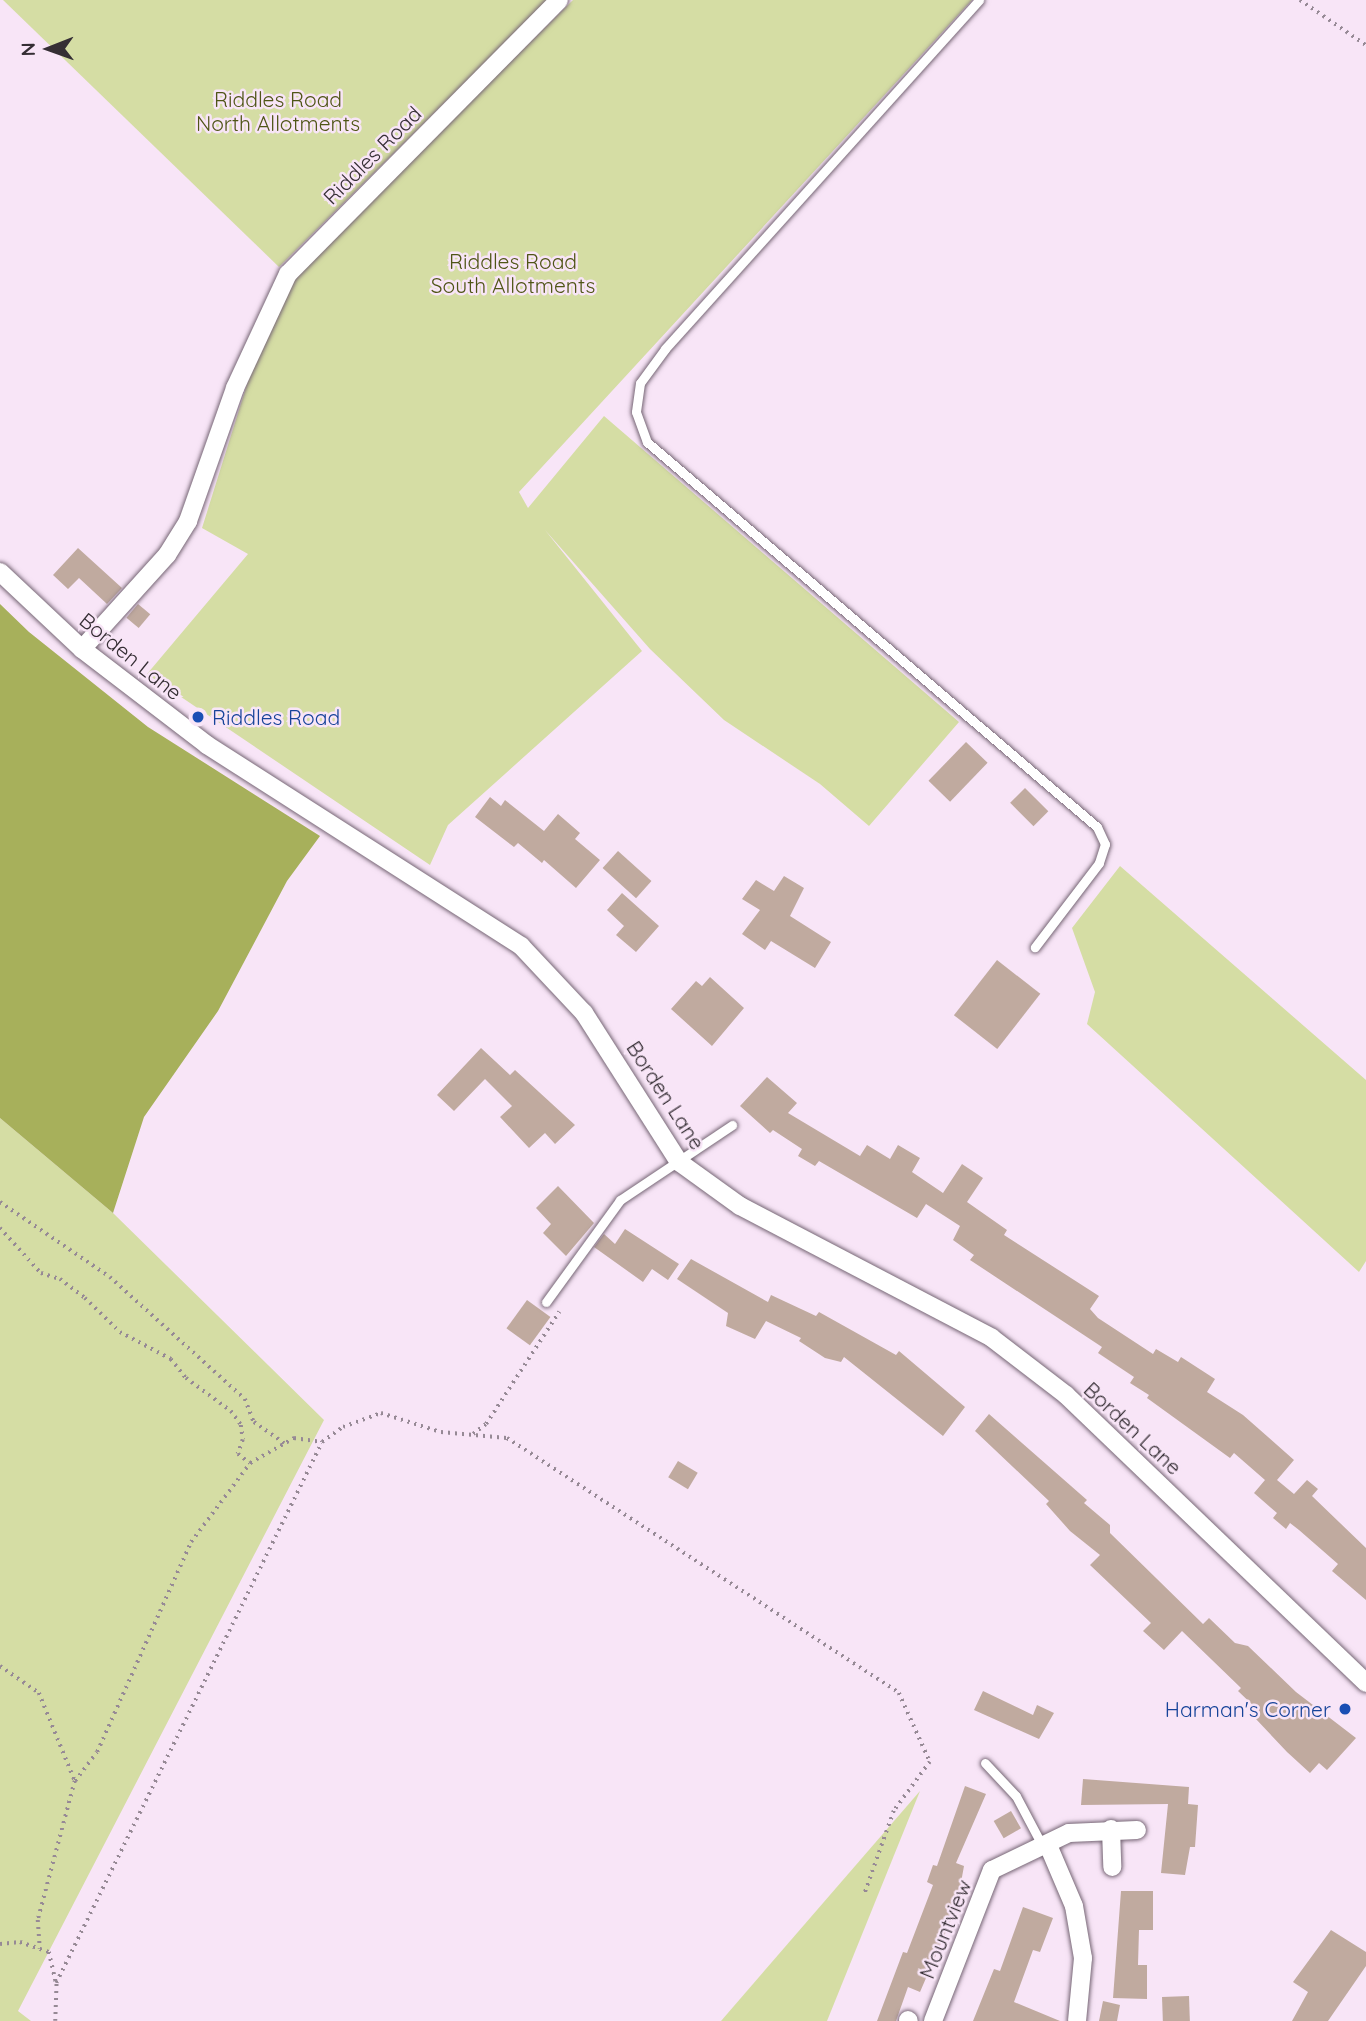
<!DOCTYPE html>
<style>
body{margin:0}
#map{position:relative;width:1366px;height:2021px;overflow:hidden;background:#f8e5f7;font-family:Quicksand,sans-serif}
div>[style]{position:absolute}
.green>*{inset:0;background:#d5dda4}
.forest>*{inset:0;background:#a7b05b}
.building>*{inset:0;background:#c0aa9f;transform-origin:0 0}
.path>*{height:3.5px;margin-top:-1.75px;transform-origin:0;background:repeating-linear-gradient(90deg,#968995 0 2px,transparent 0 7px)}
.roads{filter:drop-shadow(0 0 2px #766675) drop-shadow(0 0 2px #766675)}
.lane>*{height:9px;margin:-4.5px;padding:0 4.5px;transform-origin:4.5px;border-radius:4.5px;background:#fff}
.street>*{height:18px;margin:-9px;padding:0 9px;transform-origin:9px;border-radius:9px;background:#fff}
.dots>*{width:19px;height:19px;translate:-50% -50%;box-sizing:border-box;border:4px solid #f8e5f7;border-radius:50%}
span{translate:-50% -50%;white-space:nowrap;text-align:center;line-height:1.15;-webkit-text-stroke:5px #f8e5f7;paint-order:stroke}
.park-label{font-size:21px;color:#4f5516}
.street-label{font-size:21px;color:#352e34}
.transit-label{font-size:21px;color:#164399}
.left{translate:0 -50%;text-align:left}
.right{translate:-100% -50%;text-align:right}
.north{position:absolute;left:14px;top:14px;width:70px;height:70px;-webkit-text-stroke:5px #f8e5f7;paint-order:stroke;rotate:269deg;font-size:19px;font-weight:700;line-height:28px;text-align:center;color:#352e34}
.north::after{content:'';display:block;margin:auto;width:24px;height:32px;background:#352e34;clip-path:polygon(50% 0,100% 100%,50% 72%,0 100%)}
</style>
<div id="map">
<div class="green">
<div style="clip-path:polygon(3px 0,548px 0,279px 267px)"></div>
<div style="clip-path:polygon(573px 0,972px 0,519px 492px,528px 508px,604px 416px,959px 722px,869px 826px,820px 784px,724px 720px,650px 649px,545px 530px,642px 651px,448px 825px,430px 865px,147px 674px,248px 554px,202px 528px,249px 378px,296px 274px)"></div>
<div style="clip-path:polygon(1120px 866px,1366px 1080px,1366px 1261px,1359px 1272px,1087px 1024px,1095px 992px,1072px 928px)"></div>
<div style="clip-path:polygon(0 1118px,113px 1213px,324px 1420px,18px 2011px,31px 2021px,0 2021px)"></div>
<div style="clip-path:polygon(920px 1791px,827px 2021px,721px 2021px)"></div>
</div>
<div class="forest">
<div style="clip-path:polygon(0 604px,29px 632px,148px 727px,320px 836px,287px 881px,218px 1011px,144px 1117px,113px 1213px,0 1118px)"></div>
</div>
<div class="building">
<div style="clip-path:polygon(78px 548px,122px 588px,107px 604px,79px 578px,68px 589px,53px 575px)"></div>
<div style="left:138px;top:604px;width:16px;height:18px;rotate:40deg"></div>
<div style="left:966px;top:742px;width:30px;height:54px;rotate:44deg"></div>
<div style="left:1025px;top:788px;width:33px;height:21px;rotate:45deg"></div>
<div style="clip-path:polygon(490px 797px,501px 806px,505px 800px,544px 831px,558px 814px,580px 833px,575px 839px,600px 860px,576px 888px,544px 860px,542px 863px,518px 843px,514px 847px,475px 817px)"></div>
<div style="left:618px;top:851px;width:45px;height:23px;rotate:42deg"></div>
<div style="clip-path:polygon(784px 876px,804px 888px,790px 916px,831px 942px,815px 968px,771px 941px,765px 950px,742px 934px,760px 910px,742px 899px,756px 880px,774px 891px)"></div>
<div style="clip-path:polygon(622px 893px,659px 926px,636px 952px,616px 935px,624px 926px,607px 910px)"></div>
<div style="left:997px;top:960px;width:55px;height:70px;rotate:38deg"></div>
<div style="clip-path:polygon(710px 977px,744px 1008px,712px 1046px,671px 1009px,696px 981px,702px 986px)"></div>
<div style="clip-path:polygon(481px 1048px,510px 1075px,515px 1070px,575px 1125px,555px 1144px,545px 1133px,529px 1148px,500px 1117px,512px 1106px,485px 1079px,454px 1111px,437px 1095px)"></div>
<div style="clip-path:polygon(767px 1077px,797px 1103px,788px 1113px,860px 1156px,867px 1145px,890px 1159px,898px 1145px,920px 1158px,912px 1172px,943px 1193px,962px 1164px,983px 1178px,967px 1202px,1007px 1230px,1004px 1235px,1099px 1296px,1090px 1309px,1098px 1318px,1153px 1354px,1156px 1349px,1178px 1362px,1181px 1357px,1215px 1379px,1207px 1392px,1243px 1415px,1294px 1460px,1277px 1480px,1294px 1494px,1307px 1480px,1318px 1489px,1312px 1496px,1366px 1548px,1366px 1600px,1332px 1571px,1338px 1564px,1299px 1530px,1290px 1523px,1286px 1529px,1273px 1518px,1277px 1513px,1254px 1493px,1265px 1480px,1234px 1453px,1230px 1458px,1147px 1398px,1149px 1395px,1130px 1383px,1134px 1377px,1098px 1353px,1102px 1347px,970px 1260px,974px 1255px,953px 1240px,960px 1226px,926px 1204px,917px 1218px,819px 1161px,815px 1166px,798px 1156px,802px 1149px,773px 1130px,770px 1133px,740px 1106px)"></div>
<div style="clip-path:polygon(558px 1186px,594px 1223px,566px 1256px,543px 1233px,551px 1224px,536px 1208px)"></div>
<div style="clip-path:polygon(625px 1229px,679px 1264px,668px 1280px,652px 1269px,643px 1282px,594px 1247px,604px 1234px,615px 1244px)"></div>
<div style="clip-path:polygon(691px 1259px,768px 1302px,771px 1295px,816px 1316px,819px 1312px,896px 1355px,899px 1351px,965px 1407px,943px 1436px,844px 1357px,841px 1362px,825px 1358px,799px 1341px,801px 1338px,766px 1321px,755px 1339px,726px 1326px,728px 1313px,677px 1279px)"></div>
<div style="left:527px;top:1300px;width:29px;height:35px;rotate:36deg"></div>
<div style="clip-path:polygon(989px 1414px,1087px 1500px,1084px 1503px,1110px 1525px,1110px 1533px,1203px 1624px,1209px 1618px,1235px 1643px,1248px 1646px,1296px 1692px,1356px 1738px,1327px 1770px,1319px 1763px,1310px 1773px,1287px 1752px,1255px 1718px,1260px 1712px,1238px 1691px,1241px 1688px,1182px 1631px,1164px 1650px,1143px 1631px,1151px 1623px,1090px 1565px,1100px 1555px,1070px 1531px,1046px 1504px,1049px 1501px,975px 1431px)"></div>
<div style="left:678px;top:1461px;width:23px;height:19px;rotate:31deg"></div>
<div style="clip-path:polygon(983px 1691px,1033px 1715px,1037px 1705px,1054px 1713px,1039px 1739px,974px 1710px)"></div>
<div style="clip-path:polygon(1083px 1779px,1189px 1787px,1188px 1804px,1198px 1805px,1195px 1847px,1190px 1847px,1185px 1875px,1161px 1873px,1168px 1804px,1081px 1805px)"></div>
<div style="clip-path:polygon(965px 1786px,986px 1794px,956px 1863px,964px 1866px,960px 1888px,964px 1890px,920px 1992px,908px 1987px,896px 2021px,877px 2021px,903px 1952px,907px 1953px,933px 1885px,927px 1882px,933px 1865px,937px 1866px)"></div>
<div style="left:1011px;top:1811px;width:20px;height:20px;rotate:60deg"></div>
<div style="clip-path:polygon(1121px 1891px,1153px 1891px,1153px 1930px,1139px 1930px,1138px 1965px,1147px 1965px,1147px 1999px,1113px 1998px)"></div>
<div style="clip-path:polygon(1023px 1907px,1053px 1918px,1040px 1952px,1033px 1950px,1014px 2002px,1060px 2021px,973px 2021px,994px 1969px,1000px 1971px)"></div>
<div style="clip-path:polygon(1331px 1930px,1366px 1952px,1366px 1966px,1328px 2021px,1292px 2021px,1308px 1992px,1293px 1982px)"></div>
<div style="left:1189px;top:1996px;width:25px;height:27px;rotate:88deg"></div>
<div style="clip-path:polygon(1103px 2001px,1120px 2005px,1117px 2021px,1099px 2021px)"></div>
</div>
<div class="path">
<div style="left:1300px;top:0;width:80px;rotate:34.3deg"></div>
<div style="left:0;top:1202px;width:133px;rotate:34.3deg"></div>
<div style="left:110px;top:1277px;width:182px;rotate:42.1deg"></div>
<div style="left:245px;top:1399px;width:25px;rotate:69deg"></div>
<div style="left:254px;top:1422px;width:37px;rotate:35deg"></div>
<div style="left:0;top:1228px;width:61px;rotate:47.7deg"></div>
<div style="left:41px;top:1273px;width:20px;rotate:18deg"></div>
<div style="left:60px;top:1279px;width:31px;rotate:37deg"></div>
<div style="left:85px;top:1298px;width:49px;rotate:44.2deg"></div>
<div style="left:120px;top:1332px;width:58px;rotate:27.9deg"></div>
<div style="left:171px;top:1359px;width:24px;rotate:52deg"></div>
<div style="left:186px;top:1378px;width:56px;rotate:36.3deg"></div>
<div style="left:231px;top:1411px;width:17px;rotate:54deg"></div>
<div style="left:241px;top:1425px;width:15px;rotate:82deg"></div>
<div style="left:243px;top:1440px;width:15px;rotate:110deg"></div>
<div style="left:238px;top:1454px;width:15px;rotate:37deg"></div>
<div style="left:473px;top:1434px;width:16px;rotate:-38deg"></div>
<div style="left:486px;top:1424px;width:134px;rotate:-56.9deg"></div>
<div style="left:0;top:1666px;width:47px;rotate:34.7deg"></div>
<div style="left:39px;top:1693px;width:95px;rotate:67.8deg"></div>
<div style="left:75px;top:1781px;width:144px;rotate:104.9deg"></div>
<div style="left:38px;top:1920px;width:29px;rotate:86deg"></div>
<div style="left:75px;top:1781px;width:36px;rotate:-53deg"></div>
<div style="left:97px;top:1752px;width:230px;rotate:-65.9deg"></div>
<div style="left:191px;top:1542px;width:99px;rotate:-53.2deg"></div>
<div style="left:250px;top:1463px;width:51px;rotate:-29.6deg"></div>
<div style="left:294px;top:1438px;width:28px;rotate:8deg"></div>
<div style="left:0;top:1944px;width:20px;rotate:-6deg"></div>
<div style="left:20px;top:1942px;width:31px;rotate:19deg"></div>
<div style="left:49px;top:1952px;width:32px;rotate:77deg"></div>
<div style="left:55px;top:2021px;width:38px;rotate:-88deg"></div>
<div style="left:56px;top:1983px;width:603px;rotate:-63.82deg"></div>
<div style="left:322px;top:1442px;width:26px;rotate:-36deg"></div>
<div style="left:343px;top:1427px;width:40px;rotate:-20.2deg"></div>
<div style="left:381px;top:1413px;width:63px;rotate:17.6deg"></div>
<div style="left:441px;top:1432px;width:66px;rotate:5.2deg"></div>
<div style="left:507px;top:1438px;width:468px;rotate:33deg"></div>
<div style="left:899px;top:1693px;width:76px;rotate:65.8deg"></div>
<div style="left:930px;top:1762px;width:61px;rotate:126.3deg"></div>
<div style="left:894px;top:1811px;width:87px;rotate:109.5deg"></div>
</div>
<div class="roads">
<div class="lane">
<div style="left:979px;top:0;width:469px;rotate:132deg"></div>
<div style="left:665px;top:349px;width:42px;rotate:126.3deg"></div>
<div style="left:640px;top:383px;width:29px;rotate:98deg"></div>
<div style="left:636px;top:412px;width:32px;rotate:70deg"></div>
<div style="left:647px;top:442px;width:592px;rotate:40.55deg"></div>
<div style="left:1097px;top:827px;width:19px;rotate:65deg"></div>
<div style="left:1105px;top:844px;width:20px;rotate:108deg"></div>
<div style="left:1099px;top:863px;width:106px;rotate:127.3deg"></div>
<div style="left:546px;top:1302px;width:126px;rotate:-54deg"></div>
<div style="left:620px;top:1200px;width:135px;rotate:-33.8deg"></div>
<div style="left:985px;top:1763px;width:45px;rotate:46.8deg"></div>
<div style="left:1016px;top:1796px;width:58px;rotate:62.1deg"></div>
</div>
<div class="street">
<div style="left:0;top:572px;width:112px;rotate:43.2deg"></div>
<div style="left:82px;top:649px;width:158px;rotate:37.5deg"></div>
<div style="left:207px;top:745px;width:373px;rotate:32.6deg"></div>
<div style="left:521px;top:946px;width:92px;rotate:46.8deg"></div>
<div style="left:584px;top:1013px;width:177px;rotate:57.5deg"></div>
<div style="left:679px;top:1162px;width:75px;rotate:35.8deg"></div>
<div style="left:740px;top:1206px;width:284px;rotate:27.6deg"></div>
<div style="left:992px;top:1338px;width:93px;rotate:37.6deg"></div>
<div style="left:1066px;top:1395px;width:416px;rotate:43.8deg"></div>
<div style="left:82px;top:649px;width:127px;rotate:-47.9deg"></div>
<div style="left:167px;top:555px;width:40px;rotate:-58deg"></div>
<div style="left:188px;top:521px;width:141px;rotate:-70.5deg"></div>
<div style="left:235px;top:388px;width:126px;rotate:-65.1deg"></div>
<div style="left:288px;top:274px;width:385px;rotate:-45.3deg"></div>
<div style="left:1111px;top:1829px;width:38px;rotate:88deg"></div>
<div style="left:1048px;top:1845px;width:66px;rotate:66.9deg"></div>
<div style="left:1074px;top:1906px;width:53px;rotate:80.2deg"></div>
<div style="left:1083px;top:1958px;width:63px;rotate:95.4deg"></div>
<div style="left:908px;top:2020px;width:1px;rotate:45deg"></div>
<div style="left:933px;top:2021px;width:162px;rotate:-68.7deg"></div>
<div style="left:992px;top:1870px;width:85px;rotate:-25.7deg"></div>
<div style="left:1069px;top:1833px;width:68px;rotate:-2.5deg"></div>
</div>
</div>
<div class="dots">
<div style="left:198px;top:717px;background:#1a4fb4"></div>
<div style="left:1345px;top:1709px;background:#1a4fb4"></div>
</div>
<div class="park-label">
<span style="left:278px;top:111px">Riddles Road<br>North Allotments</span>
<span style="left:513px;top:273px">Riddles Road<br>South Allotments</span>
</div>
<div class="street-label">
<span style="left:372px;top:155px;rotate:-45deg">Riddles Road</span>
<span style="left:131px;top:656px;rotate:39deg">Borden Lane</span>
<span style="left:666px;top:1095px;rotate:57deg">Borden Lane</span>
<span style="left:1133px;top:1428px;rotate:43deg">Borden Lane</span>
<span style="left:945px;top:1929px;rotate:-68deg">Mountview</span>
</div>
<div class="transit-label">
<span class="left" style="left:212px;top:717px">Riddles Road</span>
<span class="right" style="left:1331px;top:1709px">Harman's Corner</span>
</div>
<div class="north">N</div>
</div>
